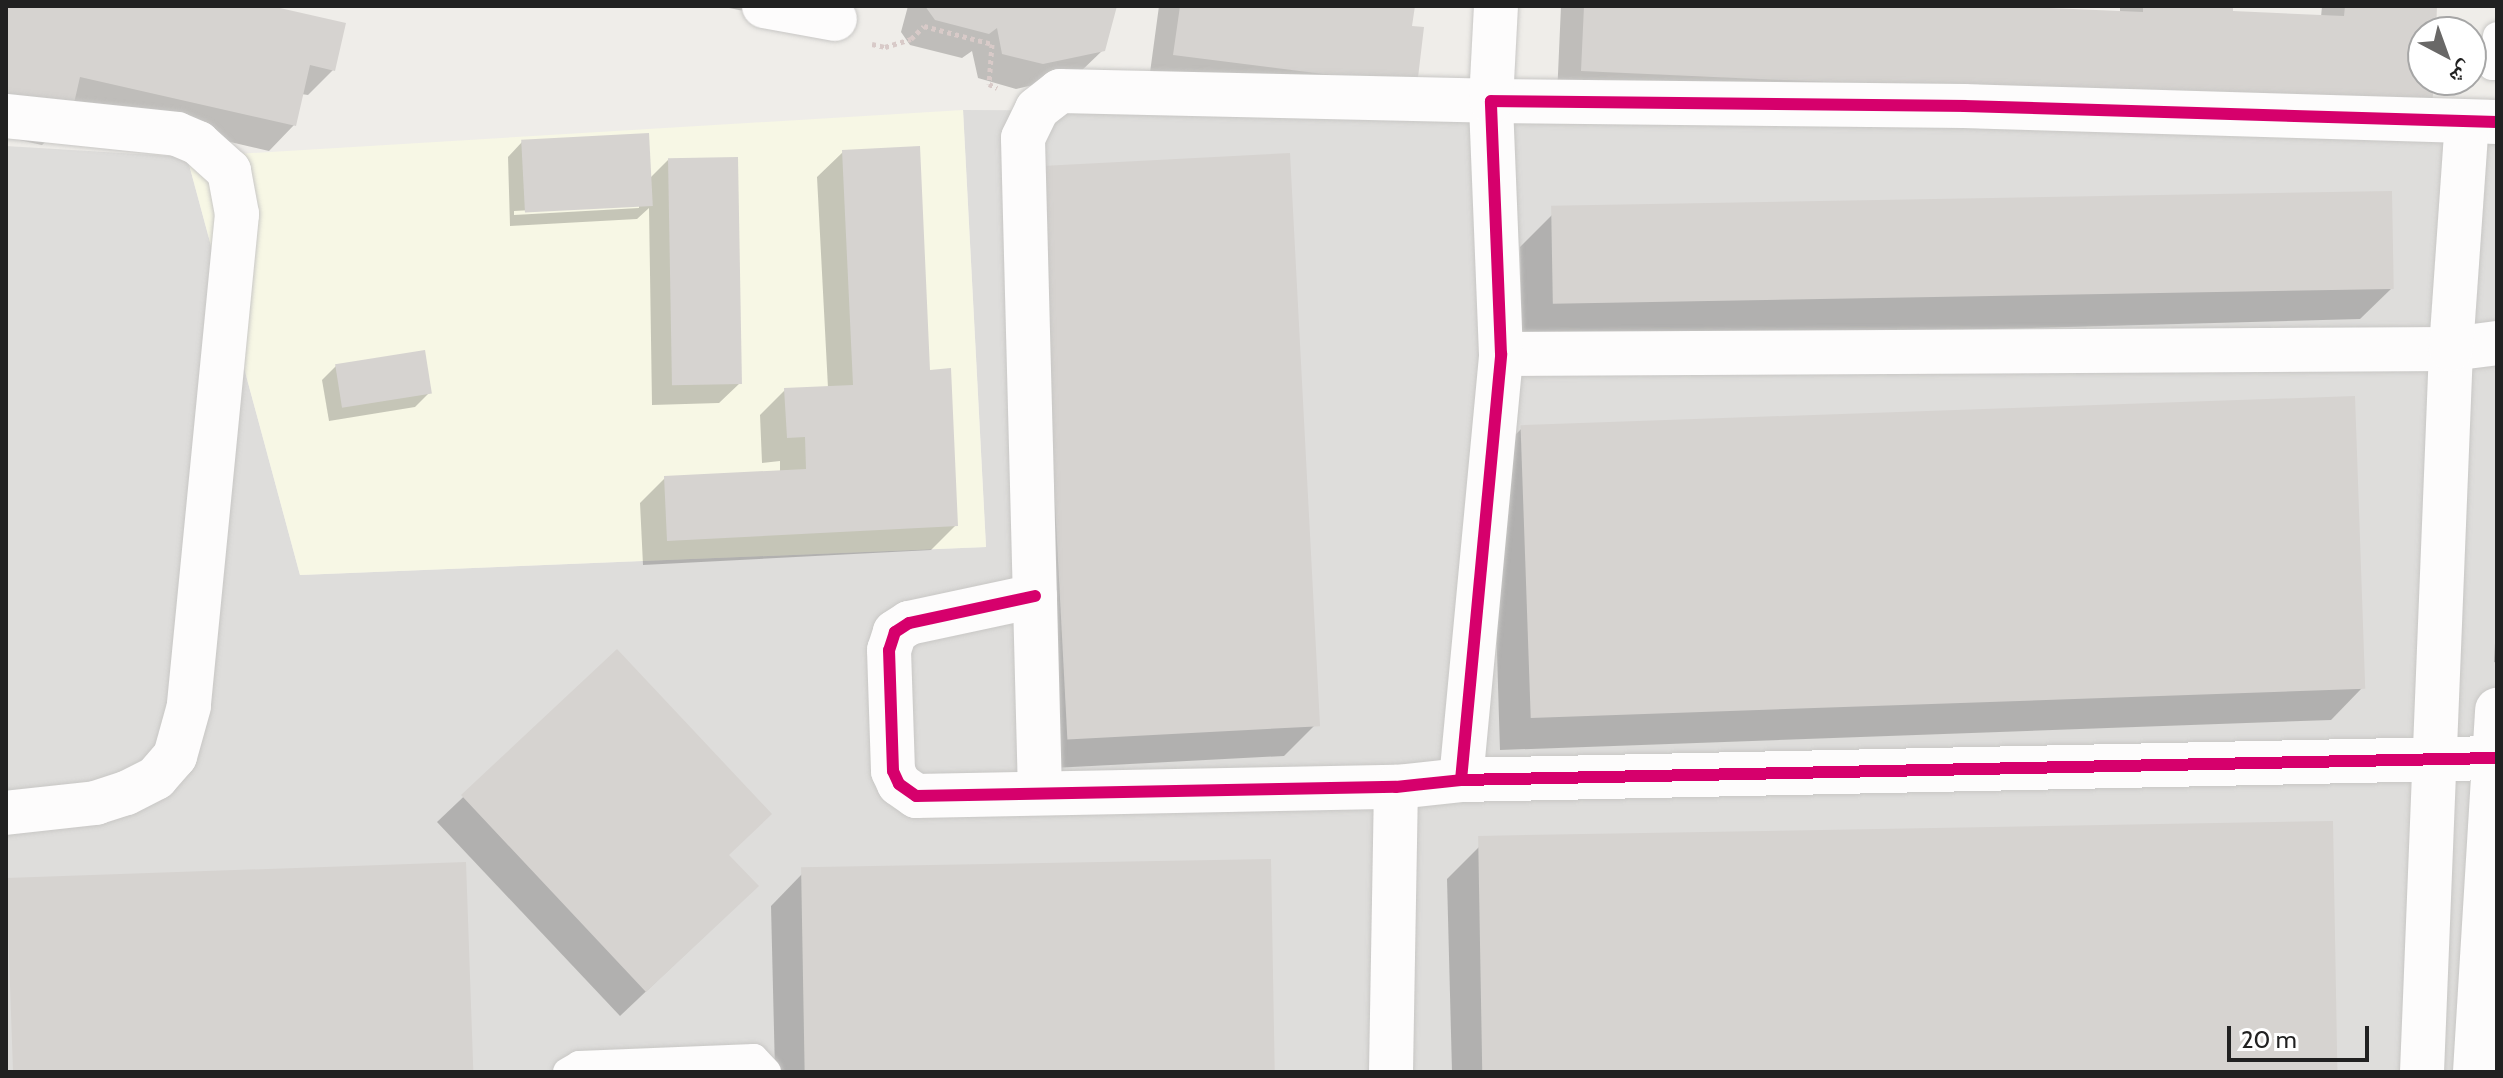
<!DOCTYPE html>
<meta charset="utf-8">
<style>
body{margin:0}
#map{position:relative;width:2503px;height:1078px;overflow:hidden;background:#efede9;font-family:Cabin,"Noto Naskh Arabic",sans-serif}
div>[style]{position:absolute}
.residential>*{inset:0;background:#dedddb}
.education>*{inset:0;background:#f7f7e5}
.shadow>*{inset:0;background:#0003}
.building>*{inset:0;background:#d6d3d0;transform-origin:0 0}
.path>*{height:5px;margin-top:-2.5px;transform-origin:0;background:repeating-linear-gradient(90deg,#d8cac8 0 4px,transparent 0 8px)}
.roads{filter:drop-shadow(0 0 2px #c8c7c5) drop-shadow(0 0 2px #c8c7c5)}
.service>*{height:28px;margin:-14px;padding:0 14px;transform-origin:14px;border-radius:14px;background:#fdfcfc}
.minor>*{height:44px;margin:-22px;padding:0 22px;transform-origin:22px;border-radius:22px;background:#fdfcfc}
.cycleway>*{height:12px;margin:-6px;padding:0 6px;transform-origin:6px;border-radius:6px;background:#d6006c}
span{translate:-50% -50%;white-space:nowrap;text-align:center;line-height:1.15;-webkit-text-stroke:8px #fff;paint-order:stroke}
.frame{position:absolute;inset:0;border:8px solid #212121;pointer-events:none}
.north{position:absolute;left:2407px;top:16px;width:80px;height:80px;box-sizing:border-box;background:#fff;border:2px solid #a6a6a6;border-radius:50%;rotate:139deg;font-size:22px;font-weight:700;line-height:32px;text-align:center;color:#212121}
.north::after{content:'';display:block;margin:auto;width:28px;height:36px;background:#696867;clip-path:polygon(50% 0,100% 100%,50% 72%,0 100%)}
.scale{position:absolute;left:2227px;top:1026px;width:142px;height:36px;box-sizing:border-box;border:4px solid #212121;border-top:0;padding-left:10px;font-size:24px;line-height:28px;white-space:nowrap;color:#212121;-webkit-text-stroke:6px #fff;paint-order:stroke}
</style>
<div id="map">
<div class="residential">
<div style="clip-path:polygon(963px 110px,2497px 117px,2497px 1072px,6px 1072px,6px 146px,187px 157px,300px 575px,986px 547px)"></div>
</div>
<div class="education">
<div style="clip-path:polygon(963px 110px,986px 547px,300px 575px,187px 157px)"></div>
</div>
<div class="shadow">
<div style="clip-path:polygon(6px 6px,262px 6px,333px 70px,308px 95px,301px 94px,294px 125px,269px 151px,71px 105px,68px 120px,42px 145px,6px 137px)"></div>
<div style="clip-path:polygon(719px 6px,822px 6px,804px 23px)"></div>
<div style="clip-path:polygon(908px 6px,1115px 6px,1103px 50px,1077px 75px,1016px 89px,978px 78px,972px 51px,962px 58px,910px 45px,901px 32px)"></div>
<div style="clip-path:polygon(1159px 6px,1413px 6px,1410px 28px,1415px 85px,1149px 80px)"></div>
<div style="clip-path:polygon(1561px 6px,1957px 6px,2120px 13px,2120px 6px,2231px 6px,2230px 13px,2321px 17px,2322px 6px,2435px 6px,2434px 32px,2423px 32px,2423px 80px,2432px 80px,1557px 96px)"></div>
<div style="clip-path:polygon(evenodd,522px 142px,650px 178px,668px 160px,740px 383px,719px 403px,652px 405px,649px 208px,637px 219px,510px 226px,508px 157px,522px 142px,639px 204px,639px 208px,514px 215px,514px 211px,639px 204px)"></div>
<div style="clip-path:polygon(843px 152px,928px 372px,956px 525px,931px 550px,643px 565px,640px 503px,665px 478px,780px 473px,780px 461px,762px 463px,760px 415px,785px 390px,828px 388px,817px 177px)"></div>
<div style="clip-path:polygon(1006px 200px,1315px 725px,1284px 756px,1034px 769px)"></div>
<div style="clip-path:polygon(1552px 215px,2392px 288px,2360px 319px,1522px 342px,1520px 247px)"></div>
<div style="clip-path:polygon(336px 366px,430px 392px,415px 407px,329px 421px,322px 380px)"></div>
<div style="clip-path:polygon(1522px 428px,2362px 688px,2331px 720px,1500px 750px,1491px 460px)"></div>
<div style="clip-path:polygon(2497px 605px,2497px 663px,2494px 662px)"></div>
<div style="clip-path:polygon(617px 651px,727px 855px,731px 911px,620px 1016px,437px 822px)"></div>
<div style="clip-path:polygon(1479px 847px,2337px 1072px,1452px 1072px,1447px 879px)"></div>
<div style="clip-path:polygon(802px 874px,1274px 1072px,775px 1072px,771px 906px)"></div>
</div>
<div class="building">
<div style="clip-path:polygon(6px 6px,271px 6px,346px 23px,335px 71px,310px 65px,296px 126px,80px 77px,70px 121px,6px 106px)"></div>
<div style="clip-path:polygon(925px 6px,1117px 6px,1105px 51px,1043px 64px,1002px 54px,997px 28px,989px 34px,935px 20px)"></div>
<div style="clip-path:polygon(1180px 6px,1415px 6px,1412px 26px,1424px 27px,1417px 86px,1173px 55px)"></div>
<div style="clip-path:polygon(1584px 6px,2002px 6px,2143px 12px,2143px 6px,2233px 6px,2233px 11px,2344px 16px,2345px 6px,2437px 6px,2436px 32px,2423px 32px,2423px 80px,2434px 80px,2432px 109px,1581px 71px)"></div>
<div style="left:649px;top:133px;width:73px;height:128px;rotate:87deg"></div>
<div style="clip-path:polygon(920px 146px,930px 370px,951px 368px,958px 526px,667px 541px,664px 476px,806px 469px,805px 437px,787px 438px,784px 388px,853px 385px,842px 150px)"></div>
<div style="left:1290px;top:153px;width:574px;height:253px;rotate:87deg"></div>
<div style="left:738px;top:157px;width:227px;height:70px;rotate:89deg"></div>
<div style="left:2392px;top:191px;width:98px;height:841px;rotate:89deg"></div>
<div style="left:425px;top:350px;width:44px;height:91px;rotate:81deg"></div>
<div style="left:2355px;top:396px;width:293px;height:835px;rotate:88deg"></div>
<div style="clip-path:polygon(617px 649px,772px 814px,729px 855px,759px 886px,646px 992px,461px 795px)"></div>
<div style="left:2333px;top:821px;width:251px;height:855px;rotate:89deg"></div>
<div style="left:1271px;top:859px;width:213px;height:470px;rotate:89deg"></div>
<div style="left:466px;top:862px;width:210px;height:460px;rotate:88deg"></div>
</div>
<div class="path">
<div style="left:872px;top:44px;width:13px;rotate:13deg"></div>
<div style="left:885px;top:47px;width:27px;rotate:-17deg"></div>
<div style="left:911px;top:39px;width:18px;rotate:-45deg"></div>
<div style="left:924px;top:26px;width:70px;rotate:14.8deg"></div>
<div style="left:992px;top:44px;width:40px;rotate:94.3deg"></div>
<div style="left:989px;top:84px;width:9px;rotate:27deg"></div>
</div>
<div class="roads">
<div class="service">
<div style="left:2497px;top:36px;width:30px;rotate:99deg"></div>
<div style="left:2492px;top:66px;width:5px"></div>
<div style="left:567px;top:1072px;width:14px;rotate:-30deg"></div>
<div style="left:579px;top:1065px;width:175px;rotate:-2.3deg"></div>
<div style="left:754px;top:1058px;width:19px;rotate:47deg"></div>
</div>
<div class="minor">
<div style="left:764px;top:6px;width:72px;rotate:10.4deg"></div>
<div style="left:6px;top:116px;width:172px;rotate:6deg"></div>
<div style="left:177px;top:134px;width:23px;rotate:23deg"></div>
<div style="left:198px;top:143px;width:42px;rotate:42.1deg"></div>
<div style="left:229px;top:171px;width:44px;rotate:79.5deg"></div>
<div style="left:237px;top:214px;width:494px;rotate:95.6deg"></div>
<div style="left:189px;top:706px;width:52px;rotate:105.6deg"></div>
<div style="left:175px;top:756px;width:29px;rotate:131deg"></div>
<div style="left:156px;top:778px;width:34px;rotate:153deg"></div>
<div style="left:126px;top:793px;width:32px;rotate:162deg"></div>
<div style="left:96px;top:803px;width:91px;rotate:173.7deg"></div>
<div style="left:1501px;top:354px;width:950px;rotate:-0.3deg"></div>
<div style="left:2451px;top:349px;width:46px;rotate:-7.4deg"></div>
<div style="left:1035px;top:596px;width:129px;rotate:167.9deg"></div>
<div style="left:909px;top:623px;width:17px;rotate:147deg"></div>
<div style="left:895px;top:632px;width:19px;rotate:108deg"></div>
<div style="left:889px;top:650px;width:121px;rotate:88.1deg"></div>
<div style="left:893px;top:771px;width:14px;rotate:65deg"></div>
<div style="left:899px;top:784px;width:21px;rotate:35deg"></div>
<div style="left:916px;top:796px;width:480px;rotate:-1.1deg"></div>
<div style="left:1396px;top:787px;width:65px;rotate:-6.1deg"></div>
<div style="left:1461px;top:780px;width:1036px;rotate:-1.22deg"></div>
<div style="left:1461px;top:780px;width:428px;rotate:-84.6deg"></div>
<div style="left:1501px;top:354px;width:253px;rotate:-92.3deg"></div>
<div style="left:1491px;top:101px;width:473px;rotate:0.6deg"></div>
<div style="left:1964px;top:106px;width:533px;rotate:1.72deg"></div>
<div style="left:1040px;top:793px;width:655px;rotate:-91.49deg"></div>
<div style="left:1023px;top:138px;width:32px;rotate:-64deg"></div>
<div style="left:1037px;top:109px;width:29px;rotate:-38deg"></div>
<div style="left:1060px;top:91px;width:431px;rotate:1.3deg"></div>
<div style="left:1491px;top:101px;width:95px;rotate:-87deg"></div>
<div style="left:1391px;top:1072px;width:285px;rotate:-89deg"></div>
<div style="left:2422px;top:1072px;width:724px;rotate:-87.7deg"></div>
<div style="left:2451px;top:349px;width:227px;rotate:-86deg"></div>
<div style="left:2475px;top:1072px;width:363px;rotate:-86.5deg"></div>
</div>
</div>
<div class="cycleway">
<div style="left:1035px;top:596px;width:129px;rotate:167.9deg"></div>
<div style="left:909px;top:623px;width:17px;rotate:147deg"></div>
<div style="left:895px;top:632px;width:19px;rotate:108deg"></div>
<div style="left:889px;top:650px;width:121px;rotate:88.1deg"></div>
<div style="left:893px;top:771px;width:14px;rotate:65deg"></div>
<div style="left:899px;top:784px;width:21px;rotate:35deg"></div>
<div style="left:916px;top:796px;width:480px;rotate:-1.1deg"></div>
<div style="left:1396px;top:787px;width:65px;rotate:-6.1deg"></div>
<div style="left:1461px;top:780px;width:1036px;rotate:-1.22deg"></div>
<div style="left:1461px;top:780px;width:428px;rotate:-84.6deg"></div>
<div style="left:1501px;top:354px;width:253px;rotate:-92.3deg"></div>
<div style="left:1491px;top:101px;width:473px;rotate:0.6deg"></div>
<div style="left:1964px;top:106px;width:533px;rotate:1.72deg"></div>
</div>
<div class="frame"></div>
<div class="north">ش</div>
<div class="scale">20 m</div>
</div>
